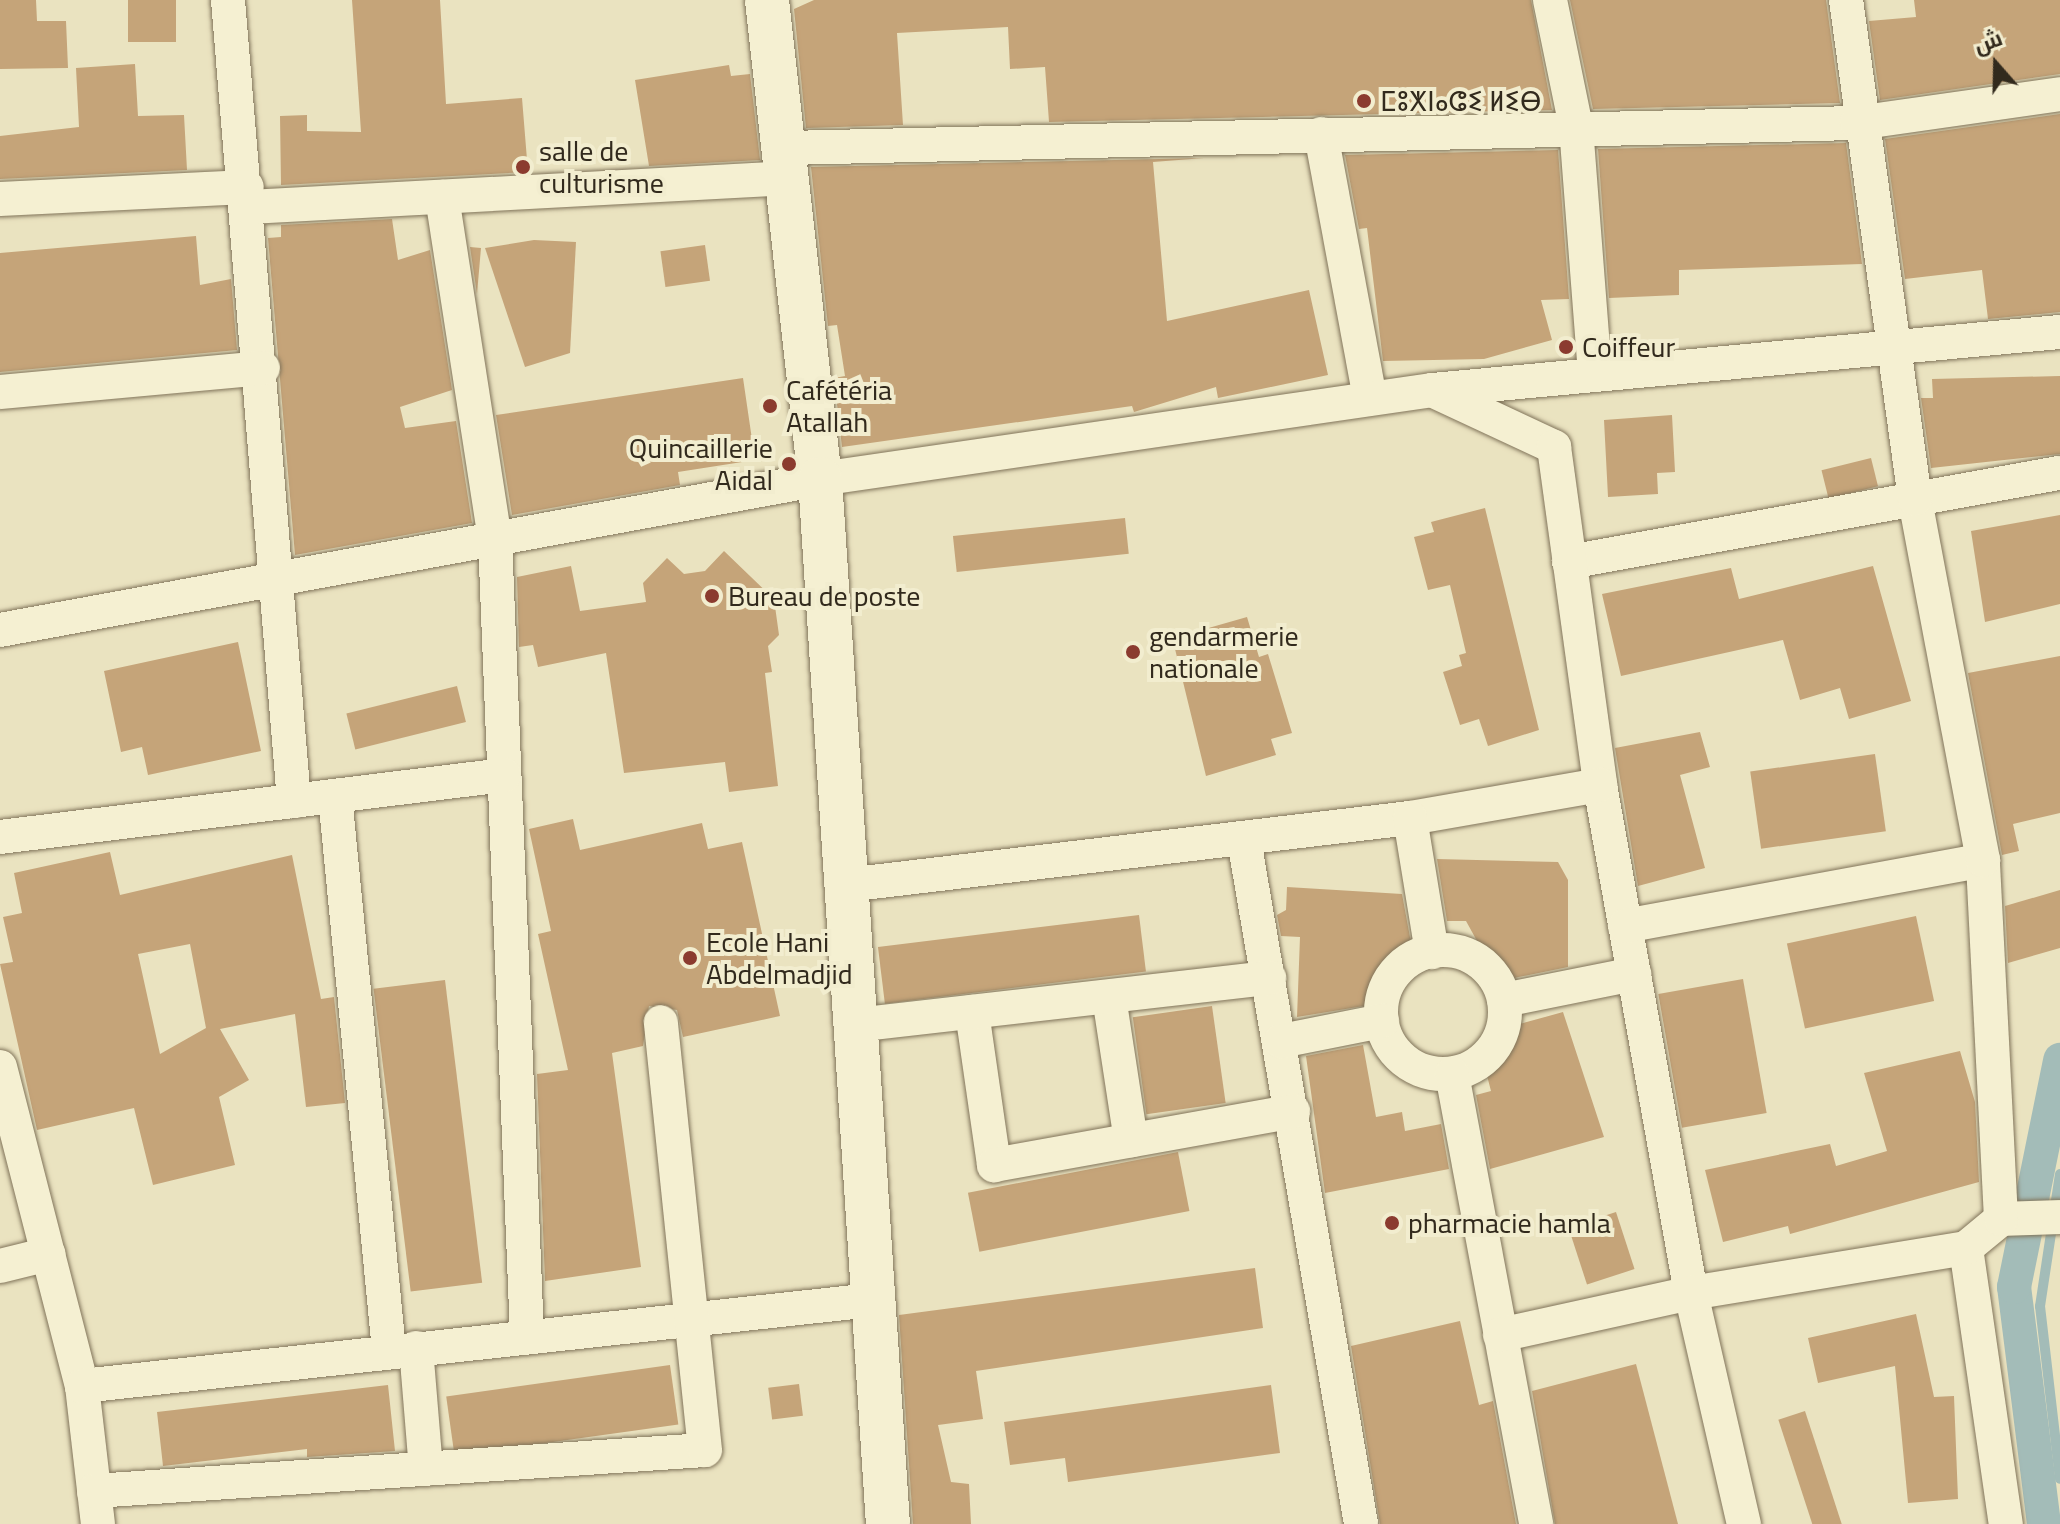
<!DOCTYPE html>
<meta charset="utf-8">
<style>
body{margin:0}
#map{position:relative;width:2060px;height:1524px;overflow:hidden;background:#eae3c0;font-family:Georgia,Cairo,"Noto Sans Tifinagh",serif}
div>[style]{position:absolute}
.stream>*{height:10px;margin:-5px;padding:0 5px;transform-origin:5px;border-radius:5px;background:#a3bcb8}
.canal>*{height:34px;margin:-17px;padding:0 17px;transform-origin:17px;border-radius:17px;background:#a3bcb8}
.building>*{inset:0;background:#c5a479;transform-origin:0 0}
.roads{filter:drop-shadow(0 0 2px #81745a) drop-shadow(0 0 2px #81745a)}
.minor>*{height:34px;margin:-17px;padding:0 17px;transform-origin:17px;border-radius:17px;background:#f5f0d2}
.minor>.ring{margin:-17px;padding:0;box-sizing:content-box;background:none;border:34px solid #f5f0d2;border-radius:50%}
.tertiary>*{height:44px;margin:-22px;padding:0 22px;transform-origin:22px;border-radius:22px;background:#f5f0d2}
.dots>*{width:22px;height:22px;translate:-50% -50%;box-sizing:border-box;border:4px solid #f2edcf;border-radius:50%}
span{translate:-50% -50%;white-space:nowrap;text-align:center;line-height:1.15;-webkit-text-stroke:8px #f2edcf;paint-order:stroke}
.poi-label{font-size:28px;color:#322a1d}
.left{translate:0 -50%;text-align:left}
.right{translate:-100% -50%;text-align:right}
.north{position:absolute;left:1956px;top:24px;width:80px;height:80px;-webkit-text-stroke:6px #f2edcf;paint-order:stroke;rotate:340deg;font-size:22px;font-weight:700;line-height:32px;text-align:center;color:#322a1d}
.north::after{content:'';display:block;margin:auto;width:28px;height:36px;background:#322a1d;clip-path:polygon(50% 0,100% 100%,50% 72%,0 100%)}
</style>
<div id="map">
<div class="stream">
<div style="left:2060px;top:1174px;width:134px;rotate:98.6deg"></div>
<div style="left:2040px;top:1306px;width:174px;rotate:83.4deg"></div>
</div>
<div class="canal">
<div style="left:2044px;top:1524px;width:239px;rotate:-97.2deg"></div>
<div style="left:2014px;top:1287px;width:232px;rotate:-78.5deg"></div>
</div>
<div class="building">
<div style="clip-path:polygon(0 0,36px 0,37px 21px,66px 21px,68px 68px,0 69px)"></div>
<div style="left:128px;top:0;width:48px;height:42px"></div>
<div style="clip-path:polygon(352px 0,440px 0,446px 104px,522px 98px,528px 172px,281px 185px,280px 116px,307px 115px,307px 131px,361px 132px)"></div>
<div style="clip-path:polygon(814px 0,1531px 0,1552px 110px,1049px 122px,1045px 67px,1010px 69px,1008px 27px,897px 33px,903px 125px,806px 128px,794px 9px)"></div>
<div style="clip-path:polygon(1570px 0,1826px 0,1840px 103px,1593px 109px)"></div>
<div style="clip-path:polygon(1914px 0,2060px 0,2060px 74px,1880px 100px,1869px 21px,1916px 17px)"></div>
<div style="clip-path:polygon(135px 64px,138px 116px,184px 115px,187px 170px,0 179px,0 136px,79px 127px,76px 68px)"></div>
<div style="clip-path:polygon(729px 65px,731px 76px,750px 74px,760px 160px,649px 166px,635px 80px)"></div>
<div style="clip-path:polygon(2060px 114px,2060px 312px,1988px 319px,1982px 270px,1905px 279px,1885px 139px)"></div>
<div style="clip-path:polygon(1846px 143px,1862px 264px,1679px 270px,1679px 295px,1609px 298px,1598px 149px)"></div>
<div style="clip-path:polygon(1558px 150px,1569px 299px,1541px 300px,1552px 340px,1484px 359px,1383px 361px,1367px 228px,1359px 229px,1345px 155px)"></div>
<div style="clip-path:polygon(1204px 158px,1153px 162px,1167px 321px,1309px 290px,1328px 375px,1218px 398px,1216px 387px,1134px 412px,1132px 406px,842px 447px,834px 378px,845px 376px,837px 325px,828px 326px,811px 167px)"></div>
<div style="clip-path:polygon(392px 219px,398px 260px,430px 250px,452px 390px,400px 407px,405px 428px,456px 421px,472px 523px,295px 555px,268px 238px,281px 237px,281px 225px)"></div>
<div style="clip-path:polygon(196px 236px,200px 285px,231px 279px,237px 350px,0 372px,0 253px)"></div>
<div style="clip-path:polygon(534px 240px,576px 242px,570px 353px,525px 367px,485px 248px)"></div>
<div style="left:705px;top:245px;width:36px;height:45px;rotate:82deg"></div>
<div style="clip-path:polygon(470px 247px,481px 248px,477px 294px)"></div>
<div style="clip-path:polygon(2060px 376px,2060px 454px,1931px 468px,1921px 398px,1933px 398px,1932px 379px)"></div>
<div style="clip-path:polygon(743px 378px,755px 460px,678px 472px,680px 485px,512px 515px,496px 415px)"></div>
<div style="clip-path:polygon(1672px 415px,1675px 472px,1657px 473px,1658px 494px,1608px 497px,1604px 420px)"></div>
<div style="left:1871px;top:458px;width:29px;height:51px;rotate:76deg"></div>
<div style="clip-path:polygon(1485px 508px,1539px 730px,1488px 746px,1479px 719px,1460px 725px,1443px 672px,1462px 666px,1459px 655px,1466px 653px,1450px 585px,1428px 590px,1414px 537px,1434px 532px,1431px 522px)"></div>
<div style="clip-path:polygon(2060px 515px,2060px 604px,1985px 622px,1971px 531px)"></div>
<div style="left:1125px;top:518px;width:36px;height:173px;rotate:84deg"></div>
<div style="clip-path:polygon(724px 551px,774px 599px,779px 635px,768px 646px,772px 672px,765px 673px,778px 786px,729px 792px,725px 762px,624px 773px,606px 653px,538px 667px,533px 645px,519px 647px,517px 577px,571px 566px,580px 611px,646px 602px,643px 583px,667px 558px,684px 574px,705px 571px)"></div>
<div style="clip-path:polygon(1873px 566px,1911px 701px,1849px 719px,1840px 688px,1800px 700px,1783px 640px,1621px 676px,1602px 594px,1731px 568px,1739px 599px)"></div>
<div style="clip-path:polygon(1247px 617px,1259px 657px,1268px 654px,1292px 733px,1271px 739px,1276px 755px,1206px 776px,1175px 649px,1194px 644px,1191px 633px)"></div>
<div style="clip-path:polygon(238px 642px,261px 751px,148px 775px,142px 747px,121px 752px,104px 671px)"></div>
<div style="clip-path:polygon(2060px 656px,2060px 813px,2013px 824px,2019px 851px,2002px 855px,1968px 673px)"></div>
<div style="left:457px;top:686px;width:37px;height:114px;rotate:76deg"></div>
<div style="clip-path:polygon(1700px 732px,1710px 767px,1680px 775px,1705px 868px,1638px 886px,1615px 748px)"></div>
<div style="left:1875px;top:754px;width:78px;height:126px;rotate:82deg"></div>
<div style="clip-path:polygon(573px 819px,580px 850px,702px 823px,708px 849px,742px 842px,780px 1016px,683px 1037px,677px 1010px,649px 1006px,643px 1046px,612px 1053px,641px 1267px,545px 1281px,537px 1074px,568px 1070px,538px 934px,551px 931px,529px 829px)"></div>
<div style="clip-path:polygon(evenodd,110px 852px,120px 895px,292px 855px,321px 999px,334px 997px,345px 1103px,306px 1107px,295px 1014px,220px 1029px,249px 1080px,219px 1097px,235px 1165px,153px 1185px,134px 1108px,37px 1130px,0 964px,13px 962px,3px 917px,22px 913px,14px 873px,110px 852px,190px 944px,206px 1028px,160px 1054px,138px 954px,190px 944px)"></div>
<div style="clip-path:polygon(1437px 859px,1558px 862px,1568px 880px,1568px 967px,1499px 981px,1466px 921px,1447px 921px)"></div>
<div style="clip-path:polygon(1287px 887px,1402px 894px,1414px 959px,1389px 972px,1388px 1002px,1297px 1017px,1300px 937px,1281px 936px,1277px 915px,1286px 910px)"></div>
<div style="clip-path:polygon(2060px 890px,2060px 948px,2008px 963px,2005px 906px)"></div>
<div style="left:1139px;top:915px;width:57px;height:263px;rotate:83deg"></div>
<div style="left:1916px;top:916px;width:87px;height:132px;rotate:78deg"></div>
<div style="left:1743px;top:979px;width:136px;height:86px;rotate:80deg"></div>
<div style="left:445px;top:980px;width:305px;height:72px;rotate:83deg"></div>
<div style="left:1212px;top:1006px;width:98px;height:80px;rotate:82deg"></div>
<div style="clip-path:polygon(1563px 1012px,1604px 1137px,1490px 1169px,1476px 1095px,1491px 1091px,1479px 1045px,1504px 1038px,1502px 1029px)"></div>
<div style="clip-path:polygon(1363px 1045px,1376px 1117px,1402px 1112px,1405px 1131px,1441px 1124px,1449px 1169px,1325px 1193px,1306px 1056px)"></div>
<div style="clip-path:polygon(1960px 1051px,1975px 1102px,1979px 1182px,1790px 1234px,1788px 1226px,1723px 1242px,1705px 1170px,1830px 1144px,1836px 1166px,1887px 1151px,1864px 1073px)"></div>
<div style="left:1178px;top:1152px;width:60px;height:214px;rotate:79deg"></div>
<div style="left:1616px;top:1212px;width:60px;height:50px;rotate:72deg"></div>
<div style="clip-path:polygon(1255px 1268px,1263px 1328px,976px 1371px,983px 1419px,938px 1425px,951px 1482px,969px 1484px,971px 1524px,913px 1524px,899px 1315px)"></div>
<div style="clip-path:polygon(1916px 1314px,1934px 1397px,1954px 1396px,1958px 1499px,1908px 1503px,1895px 1366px,1818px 1383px,1808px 1338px)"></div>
<div style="clip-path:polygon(1460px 1321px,1479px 1405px,1493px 1401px,1516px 1524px,1380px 1524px,1351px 1346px)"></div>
<div style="clip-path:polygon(1636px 1364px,1678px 1524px,1555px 1524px,1532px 1391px)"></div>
<div style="left:670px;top:1365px;width:60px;height:226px;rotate:82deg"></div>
<div style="left:799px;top:1384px;width:32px;height:31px;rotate:83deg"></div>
<div style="clip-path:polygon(388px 1385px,395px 1451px,307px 1457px,307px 1449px,163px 1466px,157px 1412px)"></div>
<div style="clip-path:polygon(1271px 1385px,1280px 1453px,1068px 1482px,1065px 1458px,1010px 1465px,1004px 1422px)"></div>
<div style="left:1805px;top:1411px;width:119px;height:28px;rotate:72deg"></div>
</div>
<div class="roads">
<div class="minor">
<div style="left:228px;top:0;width:804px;rotate:85.29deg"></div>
<div style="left:1550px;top:0;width:130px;rotate:78.4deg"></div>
<div style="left:1576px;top:127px;width:246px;rotate:85.6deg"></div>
<div style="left:1321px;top:134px;width:269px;rotate:79.5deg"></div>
<div style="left:787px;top:148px;width:1070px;rotate:-1.34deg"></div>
<div style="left:1857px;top:123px;width:205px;rotate:-8.1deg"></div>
<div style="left:442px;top:197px;width:346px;rotate:81.2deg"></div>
<div style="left:495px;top:539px;width:797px;rotate:87.7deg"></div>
<div style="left:0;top:199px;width:247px;rotate:-2.8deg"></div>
<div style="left:249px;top:207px;width:542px;rotate:-3.07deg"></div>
<div style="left:1433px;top:390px;width:630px;rotate:-5.29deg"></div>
<div style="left:0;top:392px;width:264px;rotate:-5.2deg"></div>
<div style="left:1569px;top:562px;width:499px;rotate:-10.3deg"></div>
<div style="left:0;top:630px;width:834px;rotate:-10.43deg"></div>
<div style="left:820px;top:479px;width:618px;rotate:-8.27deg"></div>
<div style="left:1432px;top:390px;width:135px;rotate:25deg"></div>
<div style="left:1554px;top:447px;width:341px;rotate:82.2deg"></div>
<div style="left:1600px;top:785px;width:516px;rotate:79.84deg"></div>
<div style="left:1691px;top:1293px;width:237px;rotate:77.1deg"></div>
<div style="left:335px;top:796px;width:558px;rotate:84.44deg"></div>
<div style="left:1410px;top:818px;width:193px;rotate:-9.9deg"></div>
<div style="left:0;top:837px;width:508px;rotate:-7.01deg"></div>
<div style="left:1244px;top:840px;width:694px;rotate:80.29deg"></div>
<div style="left:847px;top:885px;width:567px;rotate:-6.79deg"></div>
<div style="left:1410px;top:818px;width:136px;rotate:80.7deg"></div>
<div style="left:1625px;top:926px;width:364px;rotate:-10.4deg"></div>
<div class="ring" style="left:1381px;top:950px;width:90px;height:90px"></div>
<div style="left:1109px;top:997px;width:145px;rotate:81.3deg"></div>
<div style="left:1504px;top:1000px;width:133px;rotate:-11.3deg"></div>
<div style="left:972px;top:1012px;width:155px;rotate:81.8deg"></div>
<div style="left:994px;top:1165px;width:304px;rotate:-10.2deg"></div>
<div style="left:856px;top:1025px;width:416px;rotate:-6.5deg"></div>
<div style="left:1281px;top:1041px;width:103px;rotate:-11.2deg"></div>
<div style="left:0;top:1067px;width:329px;rotate:75.6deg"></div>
<div style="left:82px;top:1386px;width:139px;rotate:83.4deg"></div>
<div style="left:1452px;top:1074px;width:458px;rotate:79.4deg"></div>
<div style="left:2001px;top:1219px;width:59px;rotate:-1.9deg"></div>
<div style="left:1966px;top:1248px;width:279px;rotate:81.8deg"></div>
<div style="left:0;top:1266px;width:50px;rotate:-13.8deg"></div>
<div style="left:1500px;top:1335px;width:196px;rotate:-12.4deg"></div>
<div style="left:1691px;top:1293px;width:279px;rotate:-9.3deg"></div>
<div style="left:1966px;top:1248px;width:45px;rotate:-39.6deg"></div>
<div style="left:2001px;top:1219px;width:359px;rotate:-92.9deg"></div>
<div style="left:1983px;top:860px;width:367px;rotate:-100.7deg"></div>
<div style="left:1915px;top:499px;width:504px;rotate:-97.87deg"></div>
<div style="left:416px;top:1348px;width:121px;rotate:85.3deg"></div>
<div style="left:82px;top:1386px;width:796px;rotate:-6.21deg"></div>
<div style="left:94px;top:1491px;width:612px;rotate:-3.84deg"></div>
<div style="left:705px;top:1450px;width:430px;rotate:-95.9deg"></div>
</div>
<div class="tertiary">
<div style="left:767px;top:0;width:482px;rotate:83.7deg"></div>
<div style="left:820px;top:479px;width:1047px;rotate:86.28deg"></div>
</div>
</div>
<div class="dots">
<div style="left:1364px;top:101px;background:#8b3b2f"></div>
<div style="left:523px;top:167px;background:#8b3b2f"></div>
<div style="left:1566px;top:347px;background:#8b3b2f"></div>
<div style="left:770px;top:406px;background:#8b3b2f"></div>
<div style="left:789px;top:464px;background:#8b3b2f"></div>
<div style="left:712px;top:596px;background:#8b3b2f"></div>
<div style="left:1133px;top:652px;background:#8b3b2f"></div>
<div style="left:690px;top:958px;background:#8b3b2f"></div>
<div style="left:1392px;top:1223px;background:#8b3b2f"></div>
</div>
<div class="poi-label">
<span class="left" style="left:1380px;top:101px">ⵎⵓⵅⵏⴰⵛⵉ ⵍⵉⴱ</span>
<span class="left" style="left:539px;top:167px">salle de<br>culturisme</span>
<span class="left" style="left:1582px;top:347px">Coiffeur</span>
<span class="left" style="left:786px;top:406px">Cafétéria<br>Atallah</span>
<span class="right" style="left:773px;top:464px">Quincaillerie<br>Aidal</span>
<span class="left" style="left:728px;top:596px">Bureau de poste</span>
<span class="left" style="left:1149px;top:652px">gendarmerie<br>nationale</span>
<span class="left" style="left:706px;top:958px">Ecole Hani<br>Abdelmadjid</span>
<span class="left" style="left:1408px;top:1223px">pharmacie hamla</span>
</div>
<div class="north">ش</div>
</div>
